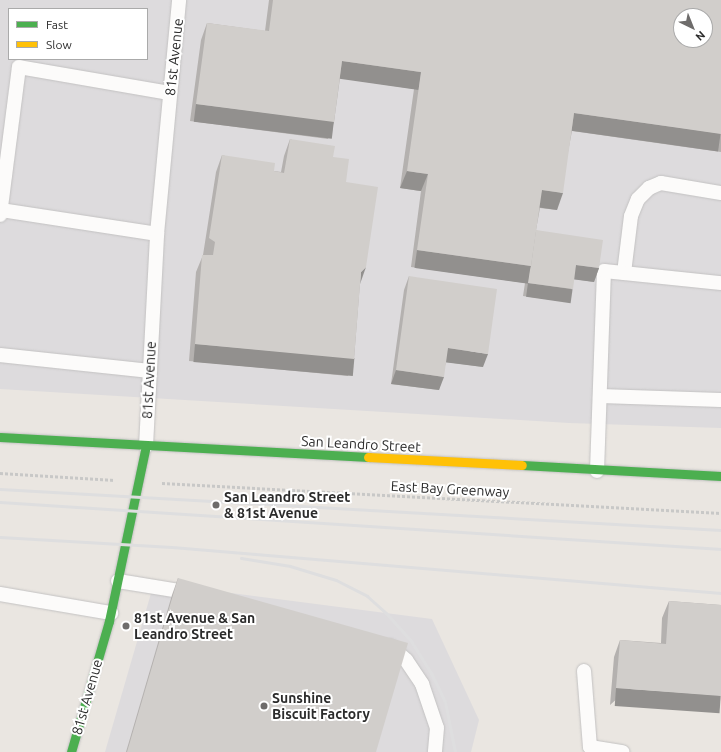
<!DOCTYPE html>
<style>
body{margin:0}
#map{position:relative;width:721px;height:752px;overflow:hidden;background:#eae6e1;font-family:Ubuntu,sans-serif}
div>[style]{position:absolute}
.industrial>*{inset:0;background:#dddbdd}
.path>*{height:2.5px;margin-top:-1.25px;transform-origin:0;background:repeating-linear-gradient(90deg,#c8c8c7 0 3px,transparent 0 5px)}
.roads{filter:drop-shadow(0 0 1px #c3c2c2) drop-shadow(0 0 1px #c3c2c2)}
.lane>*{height:14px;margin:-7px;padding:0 7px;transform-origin:7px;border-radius:7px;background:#fcfbfa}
.fast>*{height:9px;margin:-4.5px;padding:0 4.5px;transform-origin:4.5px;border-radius:4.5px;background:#4caf50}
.slow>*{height:9px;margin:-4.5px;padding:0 4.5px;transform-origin:4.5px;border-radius:4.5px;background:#ffc107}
.rail>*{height:3px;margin:-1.5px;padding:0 1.5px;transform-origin:1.5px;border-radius:1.5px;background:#dededf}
.wall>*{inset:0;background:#b4b1af}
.shaded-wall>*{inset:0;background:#92908e;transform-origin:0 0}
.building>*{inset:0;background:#d1cecb}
.dots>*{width:11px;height:11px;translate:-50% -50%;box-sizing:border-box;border:2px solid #fff;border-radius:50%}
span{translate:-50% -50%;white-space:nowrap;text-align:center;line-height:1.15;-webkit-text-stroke:4px #fff;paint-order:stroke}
.street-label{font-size:14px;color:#2b2b2b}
.poi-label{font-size:14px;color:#2b2b2b;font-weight:700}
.left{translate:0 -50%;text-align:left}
.legend{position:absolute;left:8px;top:8px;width:140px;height:52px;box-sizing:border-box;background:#fff;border:1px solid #aaa;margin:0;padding:5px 7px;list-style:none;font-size:12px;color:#2b2b2b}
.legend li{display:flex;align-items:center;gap:8px;height:20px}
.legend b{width:20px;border:1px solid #aaa}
.north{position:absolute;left:673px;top:8px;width:40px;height:40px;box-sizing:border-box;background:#fff;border:1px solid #aaa;border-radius:50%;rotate:137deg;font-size:11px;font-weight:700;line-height:16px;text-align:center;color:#2b2b2b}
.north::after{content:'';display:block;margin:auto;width:14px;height:18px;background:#6e6c6b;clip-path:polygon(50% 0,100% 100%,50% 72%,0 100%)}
</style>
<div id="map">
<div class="industrial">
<div style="clip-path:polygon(evenodd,0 0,721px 0,721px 428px,569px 423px,0 389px,0 0,9px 9px,147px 9px,147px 59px,9px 59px,9px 9px,0 0,681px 16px,705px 16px,705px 40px,681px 40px,681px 16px)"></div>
<div style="clip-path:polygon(154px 583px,432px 619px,479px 720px,471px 752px,105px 752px)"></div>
</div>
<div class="path">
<div style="left:0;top:473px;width:115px;rotate:3.5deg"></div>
<div style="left:162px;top:483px;width:560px;rotate:3.07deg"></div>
</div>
<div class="roads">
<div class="lane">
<div style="left:1px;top:210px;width:158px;rotate:8.7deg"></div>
<div style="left:0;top:215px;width:149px;rotate:-82.7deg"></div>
<div style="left:19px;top:67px;width:153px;rotate:9.8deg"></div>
<div style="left:624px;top:273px;width:57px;rotate:-83deg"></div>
<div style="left:631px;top:216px;width:18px;rotate:-68deg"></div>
<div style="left:638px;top:199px;width:16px;rotate:-45deg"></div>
<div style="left:649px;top:188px;width:13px;rotate:-23deg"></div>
<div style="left:661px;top:183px;width:61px;rotate:9.5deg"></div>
<div style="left:0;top:355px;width:151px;rotate:6.1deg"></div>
<div style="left:600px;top:396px;width:121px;rotate:1.9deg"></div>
<div style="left:146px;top:446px;width:212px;rotate:-87deg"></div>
<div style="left:157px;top:234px;width:235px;rotate:-84.6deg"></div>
<div style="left:597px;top:471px;width:200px;rotate:-88deg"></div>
<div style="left:604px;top:271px;width:118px;rotate:5.9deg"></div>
<div style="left:118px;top:581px;width:74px;rotate:9.3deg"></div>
<div style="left:0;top:594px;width:113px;rotate:9.7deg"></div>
<div style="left:390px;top:646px;width:21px;rotate:41deg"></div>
<div style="left:406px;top:660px;width:29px;rotate:56deg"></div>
<div style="left:422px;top:684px;width:46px;rotate:71.2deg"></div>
<div style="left:437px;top:728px;width:24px;rotate:95deg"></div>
<div style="left:584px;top:671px;width:76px;rotate:85.5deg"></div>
<div style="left:590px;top:747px;width:33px;rotate:9deg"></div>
</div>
<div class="fast">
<div style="left:0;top:437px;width:369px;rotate:3.1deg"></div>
<div style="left:522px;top:465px;width:199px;rotate:3.2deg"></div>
<div style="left:71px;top:752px;width:136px;rotate:-73.8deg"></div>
<div style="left:109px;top:621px;width:179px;rotate:-78.1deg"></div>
</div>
<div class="slow">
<div style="left:368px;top:457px;width:154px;rotate:3deg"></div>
</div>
</div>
<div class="rail">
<div style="left:0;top:489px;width:722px;rotate:3.25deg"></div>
<div style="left:0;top:502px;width:723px;rotate:3.73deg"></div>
<div style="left:0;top:537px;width:172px;rotate:3.3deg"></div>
<div style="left:172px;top:547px;width:551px;rotate:4.79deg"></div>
<div style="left:241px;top:558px;width:50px;rotate:9.3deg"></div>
<div style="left:290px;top:566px;width:48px;rotate:16.9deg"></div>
<div style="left:336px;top:580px;width:35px;rotate:27deg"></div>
<div style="left:367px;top:596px;width:25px;rotate:42deg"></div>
<div style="left:386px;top:613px;width:38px;rotate:48deg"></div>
<div style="left:411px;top:641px;width:38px;rotate:58deg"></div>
<div style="left:431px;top:673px;width:32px;rotate:64deg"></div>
<div style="left:445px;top:702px;width:51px;rotate:78.7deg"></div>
</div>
<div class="wall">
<div style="clip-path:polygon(269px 0,721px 0,721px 152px,572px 131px,557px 210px,540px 208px,536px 230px,599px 268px,594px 282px,574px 279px,568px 302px,523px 296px,525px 283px,411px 267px,421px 191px,400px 188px,414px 89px,340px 78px,334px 122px,328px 139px,190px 121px,201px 40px,207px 23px,265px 31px)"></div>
<div style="clip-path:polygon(290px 139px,333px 157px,346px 182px,360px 283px,354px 359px,348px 376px,189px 361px,196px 272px,203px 255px,216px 172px,222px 155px,274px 171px,281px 172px,284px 156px)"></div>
<div style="clip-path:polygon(409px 276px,483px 367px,446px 362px,439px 390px,391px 384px,404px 290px)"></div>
<div style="clip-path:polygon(178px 578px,376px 752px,126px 752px,172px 595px)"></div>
<div style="clip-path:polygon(669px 601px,721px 605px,610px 705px,614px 657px,620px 640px,661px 643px,662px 618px)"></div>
</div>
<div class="shaded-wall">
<div style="left:342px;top:61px;width:80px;height:18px;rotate:8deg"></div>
<div style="left:196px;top:104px;width:139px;height:18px;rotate:7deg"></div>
<div style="left:574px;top:113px;width:148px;height:18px;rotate:8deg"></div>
<div style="clip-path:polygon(407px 171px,428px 174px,421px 191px,400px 188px)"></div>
<div style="clip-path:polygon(542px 190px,563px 193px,557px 210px,536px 207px)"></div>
<div style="left:417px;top:250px;width:115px;height:18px;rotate:8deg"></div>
<div style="clip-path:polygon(576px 265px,599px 268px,594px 282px,571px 279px)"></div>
<div style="clip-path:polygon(366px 267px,360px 284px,361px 272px)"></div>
<div style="left:528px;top:283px;width:45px;height:14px;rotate:8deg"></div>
<div style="left:195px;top:344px;width:160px;height:18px;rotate:5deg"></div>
<div style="clip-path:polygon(448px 348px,488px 354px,483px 367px,443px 362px)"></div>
<div style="clip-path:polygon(396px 370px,444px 377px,439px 390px,391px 384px)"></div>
<div style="left:616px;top:688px;width:105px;height:18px;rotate:4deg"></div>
</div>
<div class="building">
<div style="clip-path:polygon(evenodd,273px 0,721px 0,721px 134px,574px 113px,563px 193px,542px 190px,531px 266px,417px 250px,428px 174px,407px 171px,421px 72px,342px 61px,334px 122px,196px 104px,207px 23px,269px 31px,273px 0,681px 16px,705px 16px,705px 40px,681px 40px,681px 16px)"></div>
<div style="clip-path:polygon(290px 139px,335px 146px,333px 157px,349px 159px,346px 182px,378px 187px,366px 267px,361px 272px,354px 359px,195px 344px,202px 255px,213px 255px,215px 242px,209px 238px,222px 155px,275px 163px,274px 171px,284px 173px)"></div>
<div style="clip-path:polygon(536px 230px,603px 240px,599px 268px,576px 265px,573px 289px,528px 283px,530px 270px,531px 266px)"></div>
<div style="clip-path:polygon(409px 276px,497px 289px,488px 354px,448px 348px,444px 377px,396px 370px)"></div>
<div style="clip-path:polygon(178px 578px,408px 643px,376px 752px,127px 752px)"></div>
<div style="clip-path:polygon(669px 601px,721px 605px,721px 696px,616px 688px,620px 640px,666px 644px)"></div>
</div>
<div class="dots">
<div style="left:216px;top:505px;background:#6e6c6b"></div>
<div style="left:126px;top:626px;background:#6e6c6b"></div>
<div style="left:264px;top:706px;background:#6e6c6b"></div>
</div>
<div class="street-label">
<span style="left:174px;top:57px;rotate:-84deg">81st Avenue</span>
<span style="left:149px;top:380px;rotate:-87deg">81st Avenue</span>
<span style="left:361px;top:444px;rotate:3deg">San Leandro Street</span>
<span style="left:450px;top:489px;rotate:3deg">East Bay Greenway</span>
<span style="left:87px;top:697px;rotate:-74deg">81st Avenue</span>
</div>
<div class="poi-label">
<span class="left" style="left:224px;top:505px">San Leandro Street<br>&amp; 81st Avenue</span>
<span class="left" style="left:134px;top:626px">81st Avenue &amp; San<br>Leandro Street</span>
<span class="left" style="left:272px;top:706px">Sunshine<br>Biscuit Factory</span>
</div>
<ul class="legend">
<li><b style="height:5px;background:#4caf50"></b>Fast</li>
<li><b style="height:5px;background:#ffc107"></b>Slow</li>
</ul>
<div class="north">N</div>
</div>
